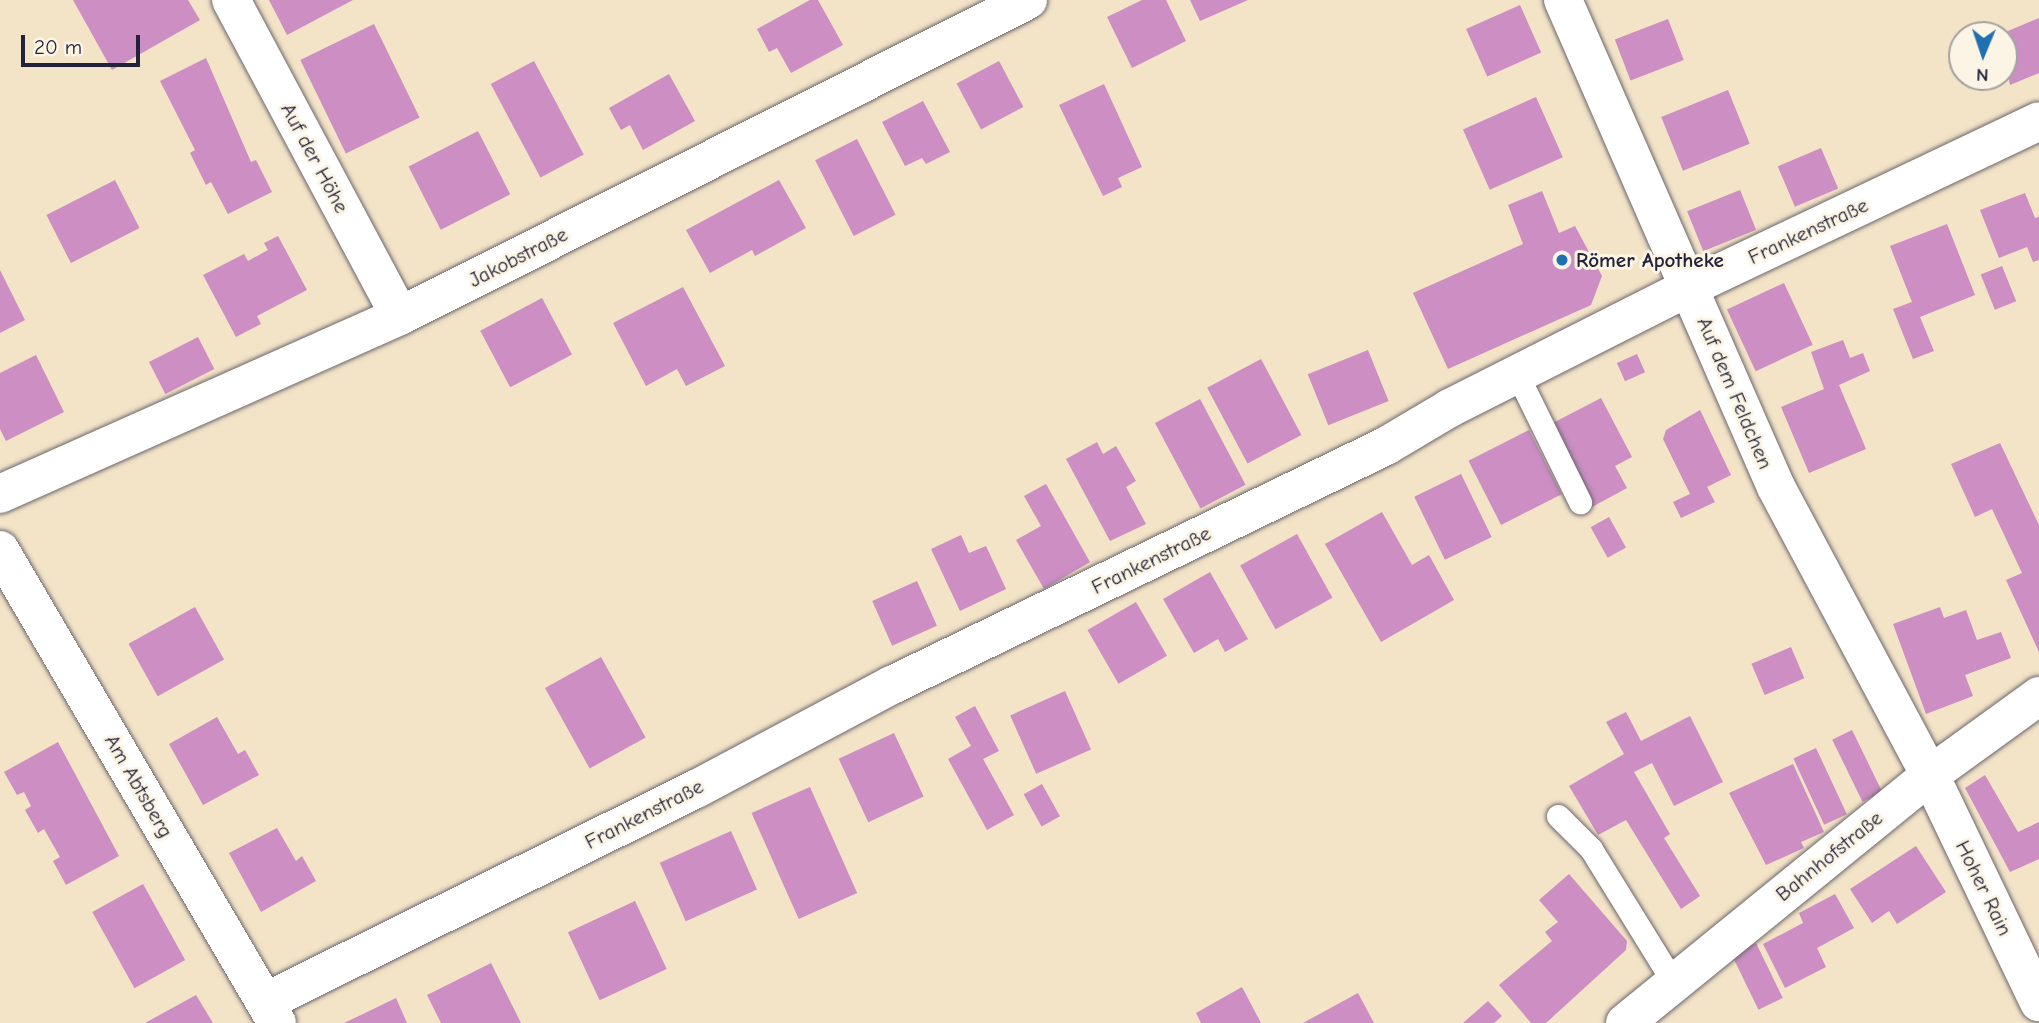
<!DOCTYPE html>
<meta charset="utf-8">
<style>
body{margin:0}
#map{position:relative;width:2039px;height:1023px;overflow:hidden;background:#f3e3c7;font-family:"Comic Neue",sans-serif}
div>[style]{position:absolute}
.building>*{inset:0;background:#cc8ec3;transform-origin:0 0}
.roads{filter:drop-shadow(0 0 2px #6b666c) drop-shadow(0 0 2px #6b666c)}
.service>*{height:23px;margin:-11.5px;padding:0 11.5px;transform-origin:11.5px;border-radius:11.5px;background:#fff}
.minor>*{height:38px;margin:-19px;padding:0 19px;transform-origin:19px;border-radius:19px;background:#fff}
.tertiary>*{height:38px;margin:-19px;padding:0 19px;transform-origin:19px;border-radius:19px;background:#fff}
.dots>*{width:19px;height:19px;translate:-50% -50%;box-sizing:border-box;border:4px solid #fcf5e5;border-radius:50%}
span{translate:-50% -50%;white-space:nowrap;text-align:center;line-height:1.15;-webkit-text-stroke:6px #fcf5e5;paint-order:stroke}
.street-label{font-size:21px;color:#22223b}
.poi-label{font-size:21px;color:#22223b;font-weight:700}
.left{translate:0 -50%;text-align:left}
.north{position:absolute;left:1948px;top:21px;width:70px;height:70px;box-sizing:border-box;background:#fcf5e5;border:2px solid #a5a1a1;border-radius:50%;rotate:182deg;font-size:19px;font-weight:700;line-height:28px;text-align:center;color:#22223b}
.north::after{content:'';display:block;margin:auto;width:24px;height:32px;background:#1f6fb2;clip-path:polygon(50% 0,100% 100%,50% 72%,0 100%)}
.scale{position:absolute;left:21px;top:35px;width:119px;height:32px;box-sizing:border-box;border:4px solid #22223b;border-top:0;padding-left:9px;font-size:21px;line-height:24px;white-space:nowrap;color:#22223b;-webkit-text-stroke:5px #fcf5e5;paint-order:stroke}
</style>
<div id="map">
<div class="building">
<div style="clip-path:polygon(73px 0,188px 0,200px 20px,112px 70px)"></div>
<div style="clip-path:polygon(269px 0,353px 0,287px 35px)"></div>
<div style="clip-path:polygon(810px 0,818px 0,843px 45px,791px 73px,777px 48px,769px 52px,757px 29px)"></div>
<div style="clip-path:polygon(1142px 0,1166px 0,1186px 41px,1132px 68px,1107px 17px)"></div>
<div style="clip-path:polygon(1190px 0,1248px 0,1200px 21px)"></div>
<div style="left:1520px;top:5px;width:52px;height:59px;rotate:66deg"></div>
<div style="clip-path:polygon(2039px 18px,2039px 73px,2010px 85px,2004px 56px,2016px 51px,2008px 31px)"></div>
<div style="left:1668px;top:19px;width:44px;height:57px;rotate:69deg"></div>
<div style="left:374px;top:24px;width:104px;height:82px;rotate:64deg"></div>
<div style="clip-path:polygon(206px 58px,251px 162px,256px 160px,272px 192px,228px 214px,211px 182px,206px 185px,190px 153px,195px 150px,160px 81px)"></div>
<div style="left:534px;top:61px;width:106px;height:49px;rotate:62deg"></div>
<div style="left:999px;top:61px;width:52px;height:48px;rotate:62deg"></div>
<div style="clip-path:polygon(669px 74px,695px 121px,643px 150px,630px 125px,621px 130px,609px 108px)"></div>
<div style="clip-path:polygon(1104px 84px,1142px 167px,1118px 178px,1122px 187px,1103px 196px,1059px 105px)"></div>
<div style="left:1728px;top:90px;width:58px;height:72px;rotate:68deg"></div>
<div style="left:1536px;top:97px;width:66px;height:80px;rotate:66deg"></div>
<div style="clip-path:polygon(923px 101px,950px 152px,926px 164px,922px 158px,905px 166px,882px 122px)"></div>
<div style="left:478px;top:131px;width:71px;height:78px;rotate:63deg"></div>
<div style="left:857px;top:139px;width:85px;height:47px;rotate:63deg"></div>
<div style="left:1821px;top:148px;width:44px;height:47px;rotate:67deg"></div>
<div style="left:115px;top:180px;width:54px;height:77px;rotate:63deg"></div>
<div style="clip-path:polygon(779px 180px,806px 228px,755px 256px,752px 250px,710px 273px,686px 230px)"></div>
<div style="left:1740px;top:190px;width:43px;height:57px;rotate:68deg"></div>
<div style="clip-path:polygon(1542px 191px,1559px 233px,1575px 226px,1602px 276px,1591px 305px,1448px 369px,1413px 293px,1523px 244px,1508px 205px)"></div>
<div style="clip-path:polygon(2025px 193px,2035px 218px,2039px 217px,2039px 260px,2033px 262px,2027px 247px,1999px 258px,1980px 210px)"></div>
<div style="clip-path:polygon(1947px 224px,1975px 295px,1920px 317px,1934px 351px,1913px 359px,1893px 309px,1912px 302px,1890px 246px)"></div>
<div style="clip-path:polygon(278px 236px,307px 290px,257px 316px,261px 324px,236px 337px,203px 275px,244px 254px,248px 261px,268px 250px,264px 243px)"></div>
<div style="left:2002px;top:266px;width:38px;height:23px;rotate:68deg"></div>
<div style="clip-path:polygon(0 270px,25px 320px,0 333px)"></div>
<div style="left:1784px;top:283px;width:68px;height:63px;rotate:65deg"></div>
<div style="clip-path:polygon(683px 287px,725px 366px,686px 386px,677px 369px,646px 386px,613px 323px)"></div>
<div style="left:542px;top:298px;width:64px;height:70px;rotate:62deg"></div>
<div style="left:198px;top:337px;width:36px;height:55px;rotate:63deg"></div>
<div style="clip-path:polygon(1843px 340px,1850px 358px,1863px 353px,1870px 371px,1839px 385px,1866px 449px,1809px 473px,1781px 407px,1824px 389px,1811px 352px)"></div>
<div style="left:1368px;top:350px;width:55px;height:65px;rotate:68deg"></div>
<div style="left:1637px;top:354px;width:20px;height:22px;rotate:66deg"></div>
<div style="clip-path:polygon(36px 355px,64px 412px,6px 441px,0 429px,0 373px)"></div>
<div style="left:1261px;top:359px;width:86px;height:61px;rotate:62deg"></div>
<div style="clip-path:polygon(1601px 398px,1632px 457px,1615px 466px,1627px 488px,1592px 507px,1549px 425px)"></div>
<div style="left:1200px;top:399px;width:97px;height:51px;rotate:62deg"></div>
<div style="clip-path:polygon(1700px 410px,1731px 475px,1707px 487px,1715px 502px,1681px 518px,1673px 502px,1690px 494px,1663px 439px,1666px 430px)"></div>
<div style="left:1529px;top:430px;width:72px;height:68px;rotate:63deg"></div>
<div style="clip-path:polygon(1097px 442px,1103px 454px,1116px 446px,1136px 481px,1126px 487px,1146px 524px,1110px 541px,1066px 459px)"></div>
<div style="clip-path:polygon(2000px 443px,2039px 525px,2039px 652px,2006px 580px,2022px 573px,1992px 509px,1975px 517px,1951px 464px)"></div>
<div style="left:1461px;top:474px;width:70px;height:52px;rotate:64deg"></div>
<div style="clip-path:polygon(1046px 484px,1090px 562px,1044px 589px,1016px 540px,1041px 526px,1024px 496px)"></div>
<div style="clip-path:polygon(1382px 512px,1412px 565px,1429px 555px,1454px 600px,1381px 642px,1325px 544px)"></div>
<div style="left:1609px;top:517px;width:35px;height:21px;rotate:61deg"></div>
<div style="left:1297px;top:534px;width:73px;height:65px;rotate:61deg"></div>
<div style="clip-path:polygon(961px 535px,969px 553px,986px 546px,1006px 589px,960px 611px,931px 549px)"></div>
<div style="clip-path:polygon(1210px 572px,1248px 639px,1225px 652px,1218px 639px,1194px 653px,1163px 599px)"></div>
<div style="left:917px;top:581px;width:49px;height:49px;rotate:66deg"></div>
<div style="left:1136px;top:602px;width:62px;height:56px;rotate:60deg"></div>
<div style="left:195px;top:607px;width:60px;height:76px;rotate:61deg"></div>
<div style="clip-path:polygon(1940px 607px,1944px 618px,1966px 610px,1977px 640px,2001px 632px,2011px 658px,1965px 675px,1973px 696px,1926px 714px,1893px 624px)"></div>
<div style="left:1791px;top:647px;width:34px;height:43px;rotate:67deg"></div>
<div style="left:601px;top:657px;width:92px;height:64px;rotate:61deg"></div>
<div style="left:1065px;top:691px;width:64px;height:60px;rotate:66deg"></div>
<div style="clip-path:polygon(975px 706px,999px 751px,983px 759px,1014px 815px,987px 830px,948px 759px,971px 746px,955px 717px)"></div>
<div style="clip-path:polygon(1626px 712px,1641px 741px,1690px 716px,1723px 782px,1674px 806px,1652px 763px,1634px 772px,1670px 834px,1664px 838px,1700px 896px,1681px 909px,1626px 820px,1598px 835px,1569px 786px,1624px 754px,1606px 722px)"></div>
<div style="clip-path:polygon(217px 717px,238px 754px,245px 750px,259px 775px,203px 805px,169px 744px)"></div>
<div style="left:1852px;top:730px;width:69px;height:22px;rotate:64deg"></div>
<div style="left:894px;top:733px;width:70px;height:61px;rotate:65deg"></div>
<div style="clip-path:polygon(58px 742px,119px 856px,66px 885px,53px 861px,60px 857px,44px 829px,38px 833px,25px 810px,31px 806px,24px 792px,17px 795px,4px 772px)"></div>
<div style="left:1816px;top:748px;width:73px;height:25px;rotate:65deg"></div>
<div style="clip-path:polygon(1793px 764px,1824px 832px,1801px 842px,1804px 848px,1766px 865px,1729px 793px)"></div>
<div style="clip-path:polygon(1985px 775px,2018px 832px,2039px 822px,2039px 859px,2010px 872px,1965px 788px)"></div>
<div style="left:1042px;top:784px;width:37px;height:21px;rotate:61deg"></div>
<div style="left:810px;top:787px;width:116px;height:64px;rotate:66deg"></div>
<div style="clip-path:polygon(277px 828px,296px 861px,302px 856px,316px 881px,261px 912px,229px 853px)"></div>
<div style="left:731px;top:831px;width:64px;height:78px;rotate:66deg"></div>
<div style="clip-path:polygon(1916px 846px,1946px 892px,1897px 924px,1889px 911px,1872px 923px,1850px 889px)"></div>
<div style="clip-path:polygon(1569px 874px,1627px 941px,1626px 950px,1546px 1023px,1531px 1023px,1499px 985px,1552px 941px,1545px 932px,1558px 922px,1539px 900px)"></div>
<div style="left:143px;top:884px;width:87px;height:58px;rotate:61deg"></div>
<div style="clip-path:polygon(1835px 894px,1854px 928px,1817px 948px,1826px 967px,1785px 988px,1763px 944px,1803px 923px,1799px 913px)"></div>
<div style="left:635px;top:901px;width:75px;height:74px;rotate:65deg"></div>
<div style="left:1756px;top:943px;width:61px;height:27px;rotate:64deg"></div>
<div style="clip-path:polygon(491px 963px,521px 1023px,441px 1023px,427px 995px)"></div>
<div style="clip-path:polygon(1242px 987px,1261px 1023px,1201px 1023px,1196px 1013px)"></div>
<div style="clip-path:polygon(1358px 993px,1374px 1023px,1303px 1023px)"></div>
<div style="clip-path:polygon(196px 995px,213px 1023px,145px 1023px)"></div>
<div style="clip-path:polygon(396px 998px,407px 1023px,344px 1023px,363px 1014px)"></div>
<div style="clip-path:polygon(1488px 1001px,1502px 1016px,1494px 1023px,1463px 1023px)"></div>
</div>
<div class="roads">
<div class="service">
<div style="left:1517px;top:374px;width:143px;rotate:63.8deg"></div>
<div style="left:1558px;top:816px;width:47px;rotate:45deg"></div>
<div style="left:1591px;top:849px;width:156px;rotate:58.3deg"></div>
</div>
<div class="minor">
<div style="left:231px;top:0;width:358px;rotate:61.9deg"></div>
<div style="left:1563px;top:0;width:532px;rotate:66.38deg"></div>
<div style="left:1776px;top:487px;width:327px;rotate:61.9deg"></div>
<div style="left:1930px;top:775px;width:252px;rotate:64.4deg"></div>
<div style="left:0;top:494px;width:438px;rotate:-24deg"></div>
<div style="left:400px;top:316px;width:703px;rotate:-26.71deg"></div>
<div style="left:0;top:550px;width:548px;rotate:59.65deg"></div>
<div style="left:265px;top:1002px;width:481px;rotate:-26.3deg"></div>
<div style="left:696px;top:789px;width:222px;rotate:-28deg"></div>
<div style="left:892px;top:685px;width:549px;rotate:-25.82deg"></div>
<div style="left:1386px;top:446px;width:74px;rotate:-30.7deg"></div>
<div style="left:1450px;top:408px;width:269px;rotate:-26.8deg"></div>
<div style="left:1690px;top:287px;width:386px;rotate:-25.4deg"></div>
</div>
<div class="tertiary">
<div style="left:1625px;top:1023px;width:393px;rotate:-39.1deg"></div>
<div style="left:1930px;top:775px;width:135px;rotate:-35.9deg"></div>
</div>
</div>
<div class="dots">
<div style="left:1562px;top:260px;background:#1f6fb2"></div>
</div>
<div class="street-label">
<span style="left:315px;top:158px;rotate:62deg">Auf der Höhe</span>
<span style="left:1808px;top:231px;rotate:-25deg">Frankenstraße</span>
<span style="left:518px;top:257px;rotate:-27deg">Jakobstraße</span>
<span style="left:1735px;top:393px;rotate:67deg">Auf dem Feldchen</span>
<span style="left:1151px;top:560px;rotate:-26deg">Frankenstraße</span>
<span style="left:139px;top:786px;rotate:60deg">Am Abtsberg</span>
<span style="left:644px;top:814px;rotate:-27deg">Frankenstraße</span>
<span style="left:1829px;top:856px;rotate:-39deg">Bahnhofstraße</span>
<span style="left:1984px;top:888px;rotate:64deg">Hoher Rain</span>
</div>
<div class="poi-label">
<span class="left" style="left:1576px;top:260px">Römer Apotheke</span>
</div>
<div class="north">N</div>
<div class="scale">20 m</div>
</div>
